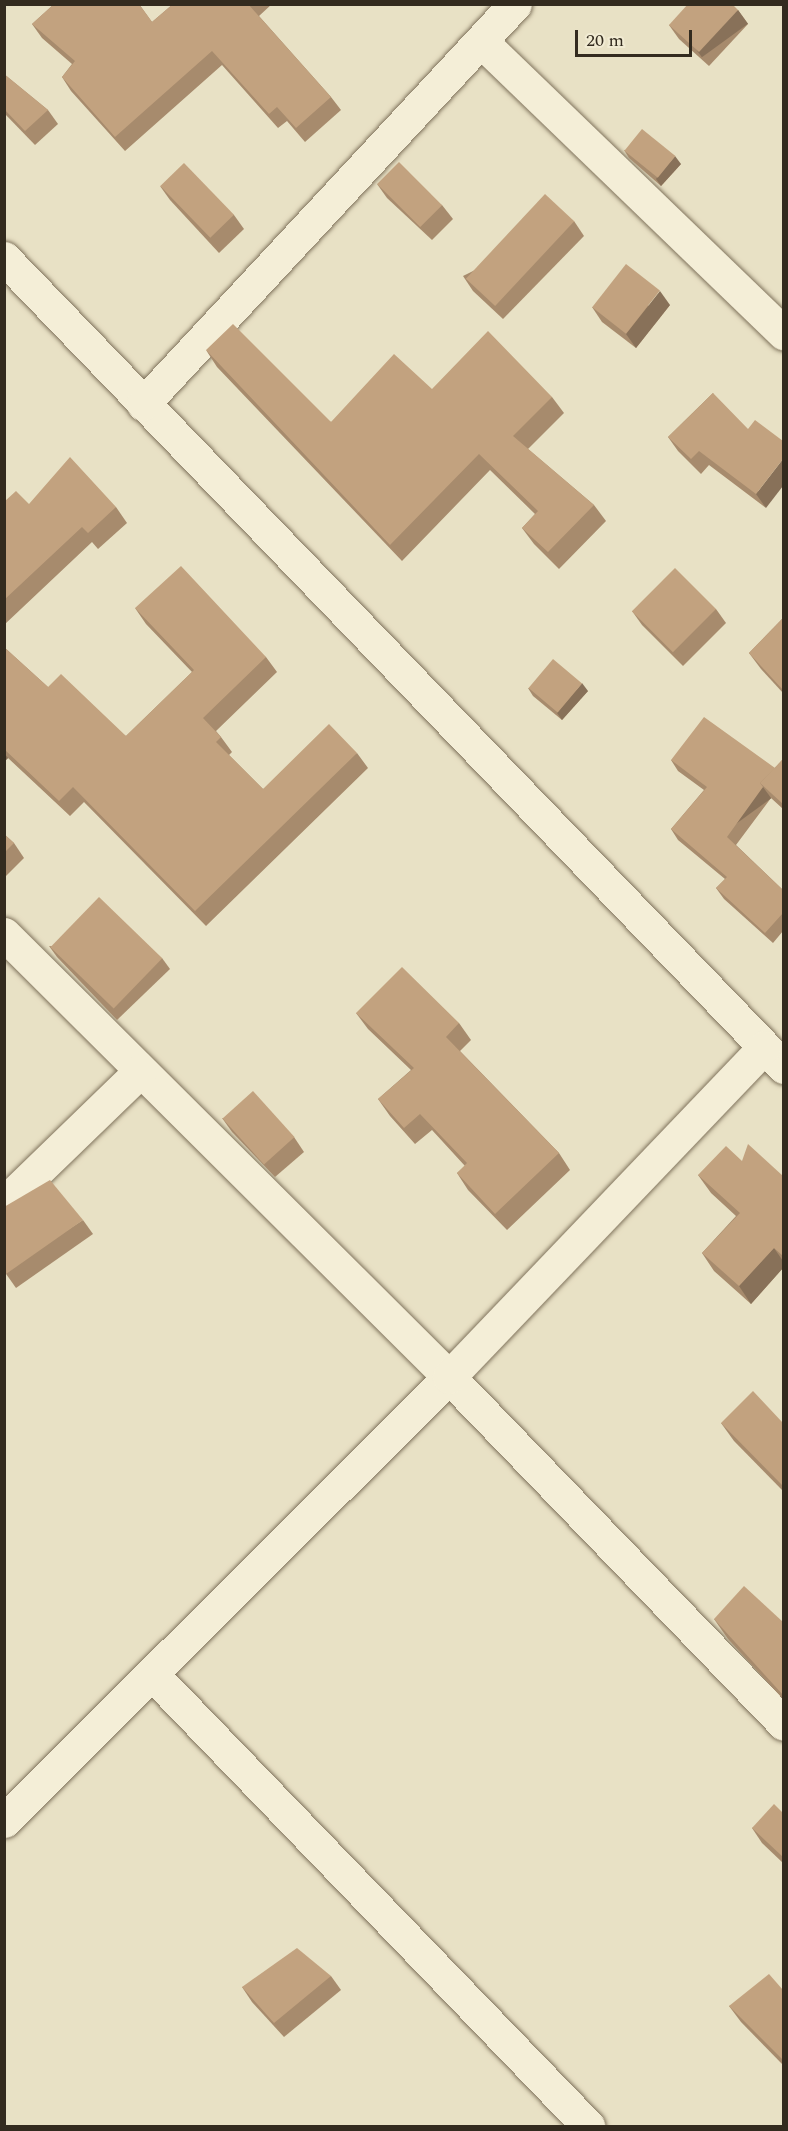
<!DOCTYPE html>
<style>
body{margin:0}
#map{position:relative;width:788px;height:2131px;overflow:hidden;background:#e8e1c5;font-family:Spectral,serif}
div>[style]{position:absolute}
.roads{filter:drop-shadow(0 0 2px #81745d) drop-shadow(0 0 2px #81745d)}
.minor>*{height:33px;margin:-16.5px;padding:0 16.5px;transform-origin:16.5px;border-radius:16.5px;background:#f4eed7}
.wall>*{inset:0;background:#a78b6d}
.shaded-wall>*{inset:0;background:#887159;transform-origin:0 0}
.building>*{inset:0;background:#c2a27f;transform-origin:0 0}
span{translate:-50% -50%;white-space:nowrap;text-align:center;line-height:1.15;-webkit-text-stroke:4.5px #f1ebd3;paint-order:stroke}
.frame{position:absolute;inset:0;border:6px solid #332b1f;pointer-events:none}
.scale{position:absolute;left:575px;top:30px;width:117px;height:27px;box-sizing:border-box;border:3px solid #332b1f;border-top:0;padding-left:8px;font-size:18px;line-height:21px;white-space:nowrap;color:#332b1f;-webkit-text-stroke:4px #f1ebd3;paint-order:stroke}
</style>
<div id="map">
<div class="roads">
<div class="minor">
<div style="left:481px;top:41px;width:421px;rotate:44deg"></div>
<div style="left:4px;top:258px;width:1124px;rotate:46.05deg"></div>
<div style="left:143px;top:404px;width:546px;rotate:-47.08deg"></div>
<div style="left:4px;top:934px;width:628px;rotate:44.87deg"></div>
<div style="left:449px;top:1377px;width:482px;rotate:46deg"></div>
<div style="left:4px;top:1203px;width:190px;rotate:-44.1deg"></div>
<div style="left:153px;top:1675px;width:627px;rotate:46.03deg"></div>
<div style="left:4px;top:1821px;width:629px;rotate:-44.94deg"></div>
<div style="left:449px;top:1377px;width:456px;rotate:-46.3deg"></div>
</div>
</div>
<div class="wall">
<div style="clip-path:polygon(52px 4px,139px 4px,152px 22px,173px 4px,272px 4px,259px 16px,331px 97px,341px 110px,305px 142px,287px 121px,278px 128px,222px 65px,125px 151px,71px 91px,62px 77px,72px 64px,42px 38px,32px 24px,53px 5px)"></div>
<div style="clip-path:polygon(738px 10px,748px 24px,709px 66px,679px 39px,669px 25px)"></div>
<div style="clip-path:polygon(4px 74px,48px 110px,58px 124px,35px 145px,4px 113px)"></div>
<div style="clip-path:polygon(624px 150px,681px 164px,661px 186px,629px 158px)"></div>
<div style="clip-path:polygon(377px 184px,442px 205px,453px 219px,432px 240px,387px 198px)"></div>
<div style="clip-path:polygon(160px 186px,234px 215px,244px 229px,219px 253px,170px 200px)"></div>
<div style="clip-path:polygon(574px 221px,584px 236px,503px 319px,473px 291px,463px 276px)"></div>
<div style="clip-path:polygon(670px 305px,636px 348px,602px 322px,592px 307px)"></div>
<div style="clip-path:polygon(206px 350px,331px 422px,432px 389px,552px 397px,564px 413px,528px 449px,594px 505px,606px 521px,559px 569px,534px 544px,522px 528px,535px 514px,490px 470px,402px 561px,217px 367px)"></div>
<div style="clip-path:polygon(713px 393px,766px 508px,709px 465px,701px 474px,678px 451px,668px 437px)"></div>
<div style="clip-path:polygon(4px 502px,29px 504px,116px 507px,127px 523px,98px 549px,92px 542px,4px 625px)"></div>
<div style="clip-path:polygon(135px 608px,266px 657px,277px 672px,216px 731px,221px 737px,232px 752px,229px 755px,263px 789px,357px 753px,368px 768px,206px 926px,84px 802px,70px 816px,8px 758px,4px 762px,4px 647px,48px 687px,126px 736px,192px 672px,146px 624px)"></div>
<div style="clip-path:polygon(716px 609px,726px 623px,683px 666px,642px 625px,632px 611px)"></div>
<div style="clip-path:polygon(783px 618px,783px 693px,761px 669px,749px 653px)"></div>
<div style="clip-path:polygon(528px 688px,588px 691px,562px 720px,533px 696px)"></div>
<div style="clip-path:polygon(783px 759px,783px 809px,771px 798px,736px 845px,783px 890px,783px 931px,773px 943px,724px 899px,716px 888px,725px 879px,678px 840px,671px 829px,704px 790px,678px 771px,671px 760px,775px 768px)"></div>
<div style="clip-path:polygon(4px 834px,14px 843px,24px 858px,4px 878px)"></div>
<div style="clip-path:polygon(49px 946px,162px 958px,170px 969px,117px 1020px,57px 957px)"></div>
<div style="clip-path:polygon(356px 1013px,459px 1023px,471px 1040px,460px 1051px,559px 1153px,570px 1170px,507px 1230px,468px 1190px,457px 1173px,465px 1166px,432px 1130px,415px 1144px,390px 1116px,378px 1099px,411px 1070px,368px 1029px)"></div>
<div style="clip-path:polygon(222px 1118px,294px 1137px,304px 1152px,275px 1177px,232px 1132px)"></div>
<div style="clip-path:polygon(742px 1161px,783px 1176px,783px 1268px,751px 1304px,714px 1271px,702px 1253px,736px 1216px,711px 1193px,698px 1175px)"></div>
<div style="clip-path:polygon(83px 1220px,93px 1234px,16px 1288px,4px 1271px)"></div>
<div style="clip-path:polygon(721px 1423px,783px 1423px,783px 1491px,734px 1441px)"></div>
<div style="clip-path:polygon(714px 1619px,783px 1622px,783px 1699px,728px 1639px)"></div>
<div style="clip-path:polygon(783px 1813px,783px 1863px,762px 1843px,752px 1828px)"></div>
<div style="clip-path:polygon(331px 1976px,341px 1990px,284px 2037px,252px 2002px,242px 1987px)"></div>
<div style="clip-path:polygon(783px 1990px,783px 2065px,741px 2022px,729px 2006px)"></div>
</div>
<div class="shaded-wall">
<div style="left:738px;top:10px;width:17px;height:57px;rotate:54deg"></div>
<div style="clip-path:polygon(675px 156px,681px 164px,661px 186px,656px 179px)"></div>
<div style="clip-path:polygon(660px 291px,670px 305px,636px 348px,626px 334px)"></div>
<div style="clip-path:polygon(783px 459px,783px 486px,766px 508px,756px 494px)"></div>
<div style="clip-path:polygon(582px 683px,588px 691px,562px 720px,557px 713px)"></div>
<div style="clip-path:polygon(4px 753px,8px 758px,4px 762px)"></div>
<div style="left:763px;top:787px;width:14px;height:62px;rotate:54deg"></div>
<div style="clip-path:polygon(774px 1248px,783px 1261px,783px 1268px,751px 1304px,739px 1286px)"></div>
</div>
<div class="building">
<div style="clip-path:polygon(54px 4px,139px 4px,152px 22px,173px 4px,248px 4px,331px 97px,296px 128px,277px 107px,269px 114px,212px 51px,115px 137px,62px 77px,75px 61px,32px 24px)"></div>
<div style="clip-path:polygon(688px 4px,732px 4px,738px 10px,699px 52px,669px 25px)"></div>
<div style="clip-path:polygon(4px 74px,48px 110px,25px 131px,4px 109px)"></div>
<div style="left:642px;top:129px;width:43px;height:28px;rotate:39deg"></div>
<div style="left:399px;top:162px;width:61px;height:31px;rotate:45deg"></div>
<div style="left:184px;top:163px;width:72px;height:33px;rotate:46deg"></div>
<div style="left:545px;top:194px;width:40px;height:116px;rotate:43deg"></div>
<div style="left:626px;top:264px;width:43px;height:55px;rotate:38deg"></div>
<div style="clip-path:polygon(233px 324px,331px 422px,394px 354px,432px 389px,488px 331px,552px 397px,513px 436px,594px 505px,548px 552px,522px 528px,538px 511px,479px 454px,390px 545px,206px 350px)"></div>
<div style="clip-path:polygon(713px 393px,748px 429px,755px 420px,783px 441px,783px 459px,756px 494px,699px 451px,691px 459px,668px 437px)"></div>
<div style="clip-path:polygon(70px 457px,116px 507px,88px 533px,82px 527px,4px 600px,4px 502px,16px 491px,29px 504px)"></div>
<div style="clip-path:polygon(181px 566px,266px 657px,203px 718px,221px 737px,216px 742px,263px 789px,329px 724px,357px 753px,195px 911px,73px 787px,59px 801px,4px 749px,4px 647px,48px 687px,61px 674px,126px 736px,194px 670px,135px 608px)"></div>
<div style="left:675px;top:568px;width:58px;height:61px;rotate:45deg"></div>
<div style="clip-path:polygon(783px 618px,783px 690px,749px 653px)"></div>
<div style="left:553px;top:659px;width:38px;height:38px;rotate:40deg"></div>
<div style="clip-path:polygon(704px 717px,775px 768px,760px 783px,763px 787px,727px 837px,783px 890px,783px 913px,765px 933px,716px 888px,727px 877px,671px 829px,707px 787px,671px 760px)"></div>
<div style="clip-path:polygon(783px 759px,783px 804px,760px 783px)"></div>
<div style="clip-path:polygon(4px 834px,14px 843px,4px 853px)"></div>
<div style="left:99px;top:897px;width:88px;height:70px;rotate:44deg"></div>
<div style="clip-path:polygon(402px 967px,459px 1023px,446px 1037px,559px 1153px,495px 1214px,457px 1173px,467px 1163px,420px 1114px,404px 1128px,378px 1099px,414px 1068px,356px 1013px)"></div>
<div style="left:253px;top:1091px;width:62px;height:41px;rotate:48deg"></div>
<div style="clip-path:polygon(748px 1144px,783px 1176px,783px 1256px,774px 1248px,739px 1286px,702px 1253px,740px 1213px,698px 1175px,726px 1146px,742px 1161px)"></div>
<div style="clip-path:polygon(50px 1180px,83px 1220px,6px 1274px,4px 1271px,4px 1207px)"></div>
<div style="clip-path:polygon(753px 1391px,783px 1423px,783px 1486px,721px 1423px)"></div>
<div style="clip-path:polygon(744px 1586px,783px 1622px,783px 1695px,714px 1619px)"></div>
<div style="clip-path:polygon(774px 1804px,783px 1813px,783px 1857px,752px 1828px)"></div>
<div style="clip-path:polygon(297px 1948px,331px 1976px,274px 2023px,242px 1987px)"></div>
<div style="clip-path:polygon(769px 1974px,783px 1990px,783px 2060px,729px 2006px)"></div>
</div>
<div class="frame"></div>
<div class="scale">20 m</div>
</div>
